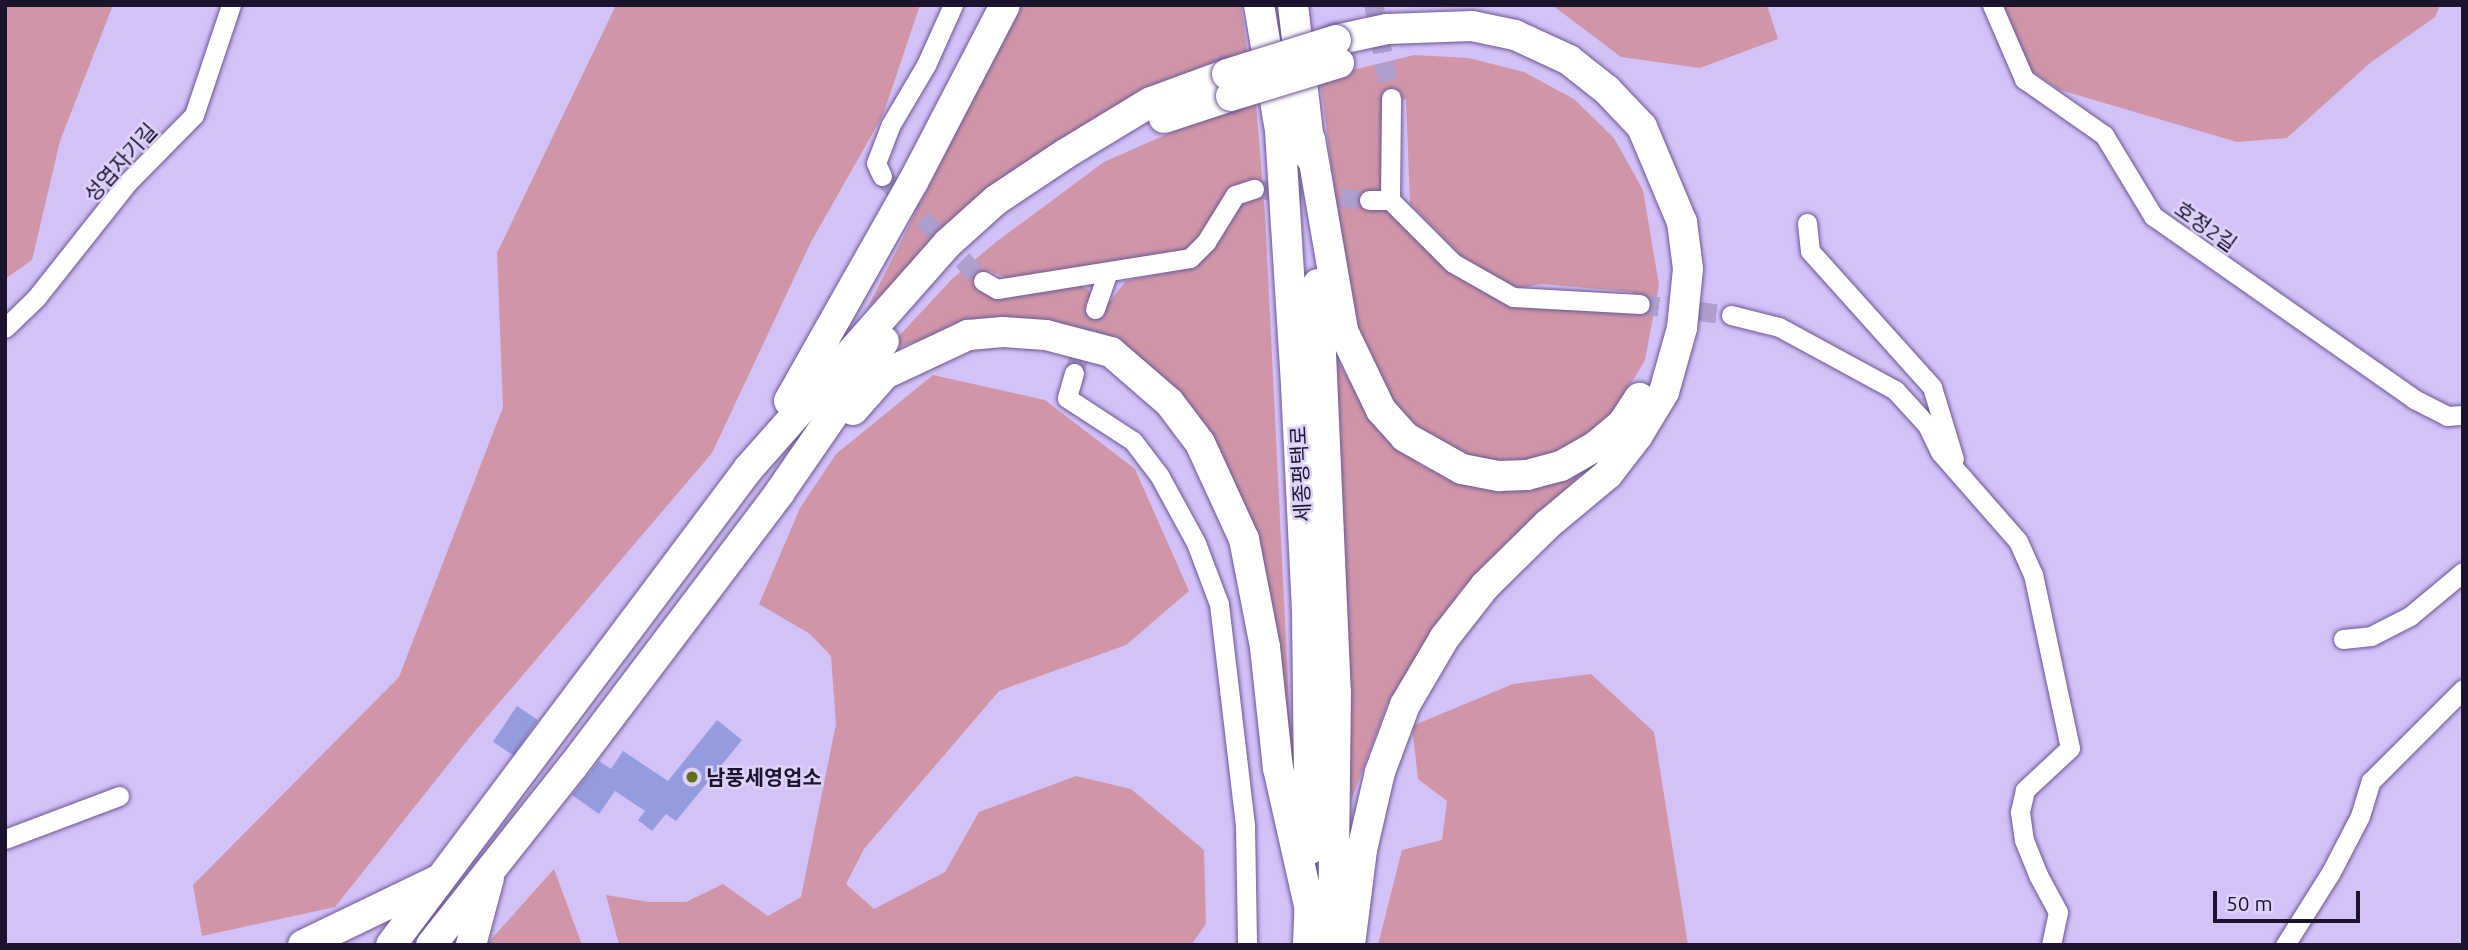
<!DOCTYPE html>
<meta charset="utf-8">
<style>
body{margin:0}
#map{position:relative;width:2468px;height:950px;overflow:hidden;background:#d3c2f8;font-family:Ubuntu,"Noto Sans KR",sans-serif}
div>[style]{position:absolute}
.green>*{inset:0;background:#d096a8}
.building>*{inset:0;background:#959cde;transform-origin:0 0}
.minor-tunnel>*{height:19px;margin-top:-9.5px;transform-origin:0;background:repeating-linear-gradient(90deg,#ae9fcf 0 19px,transparent 0 29px)}
.roads{filter:drop-shadow(0 0 2px #6b5693) drop-shadow(0 0 2px #6b5693)}
.minor>*{height:19px;margin:-9.5px;padding:0 9.5px;transform-origin:9.5px;border-radius:9.5px;background:#fff}
.highway>*{height:30px;margin:-15px;padding:0 15px;transform-origin:15px;border-radius:15px;background:#fff}
.bridges{filter:drop-shadow(0 0 2px #6b5693) drop-shadow(0 0 2px #6b5693)}
.highway-bridge>*{height:30px;margin:-15px;padding:0 15px;transform-origin:15px;border-radius:15px;background:#fff}
.dots>*{width:19px;height:19px;translate:-50% -50%;box-sizing:border-box;border:4px solid #ded2fb;border-radius:50%}
span{translate:-50% -50%;white-space:nowrap;text-align:center;line-height:1.15;-webkit-text-stroke:5px #ded2fb;paint-order:stroke}
.street-label{font-size:21px;color:#1c132c}
.poi-label{font-size:21px;color:#1c132c;font-weight:700}
.left{translate:0 -50%;text-align:left}
.frame{position:absolute;inset:0;border:7px solid #1c132c;pointer-events:none}
.scale{position:absolute;left:2213px;top:891px;width:147px;height:32px;box-sizing:border-box;border:4px solid #1c132c;border-top:0;padding-left:9px;font-size:21px;line-height:24px;white-space:nowrap;color:#1c132c;-webkit-text-stroke:5px #ded2fb;paint-order:stroke}
</style>
<div id="map">
<div class="green">
<div style="clip-path:polygon(5px 5px,113px 5px,60px 141px,32px 260px,5px 279px)"></div>
<div style="clip-path:polygon(616px 5px,920px 5px,883px 115px,811px 242px,712px 453px,470px 737px,335px 907px,202px 936px,193px 885px,399px 677px,503px 407px,497px 253px)"></div>
<div style="clip-path:polygon(1020px 5px,1241px 5px,1247px 51px,1225px 60px,904px 272px,867px 309px)"></div>
<div style="clip-path:polygon(1552px 5px,1767px 5px,1778px 39px,1700px 68px,1621px 57px)"></div>
<div style="clip-path:polygon(1983px 5px,2440px 5px,2435px 17px,2370px 63px,2287px 138px,2237px 142px,2060px 90px,2000px 50px)"></div>
<div style="clip-path:polygon(evenodd,1414px 55px,1469px 58px,1524px 72px,1574px 99px,1614px 138px,1643px 190px,1659px 285px,1645px 360px,1610px 419px,1582px 444px,1523px 465px,1449px 454px,1390px 407px,1352px 329px,1320px 78px,1414px 55px,1406px 99px,1410px 204px,1470px 265px,1516px 289px,1541px 284px,1633px 292px,1632px 313px,1508px 306px,1448px 266px,1396px 212px,1369px 207px,1385px 184px,1389px 102px,1406px 99px)"></div>
<div style="clip-path:polygon(evenodd,1256px 103px,1265px 214px,1292px 762px,1260px 571px,1141px 360px,950px 331px,885px 351px,952px 279px,996px 242px,1104px 162px,1215px 113px,1256px 103px,1252px 183px,1230px 210px,1216px 244px,1203px 259px,1184px 269px,1126px 281px,1103px 310px,1085px 304px,1091px 298px,1089px 290px,1081px 285px,977px 284px,990px 271px,1011px 280px,1188px 249px,1252px 183px)"></div>
<div style="clip-path:polygon(1336px 359px,1379px 429px,1420px 465px,1455px 481px,1482px 489px,1538px 487px,1596px 460px,1461px 590px,1387px 705px,1351px 801px)"></div>
<div style="clip-path:polygon(933px 375px,1045px 400px,1135px 469px,1189px 591px,1126px 645px,999px 691px,864px 849px,846px 884px,874px 909px,945px 872px,979px 812px,1076px 776px,1131px 789px,1204px 850px,1206px 924px,1191px 945px,619px 945px,606px 895px,649px 902px,686px 902px,723px 884px,768px 916px,801px 897px,836px 724px,831px 656px,810px 634px,759px 604px,800px 508px,836px 454px)"></div>
<div style="clip-path:polygon(1591px 674px,1654px 732px,1688px 945px,1378px 945px,1402px 850px,1442px 840px,1447px 801px,1418px 779px,1412px 726px,1513px 684px)"></div>
<div style="clip-path:polygon(554px 869px,582px 945px,486px 945px)"></div>
</div>
<div class="building">
<div style="left:517px;top:706px;width:25px;height:43px;rotate:34deg"></div>
<div style="clip-path:polygon(717px 720px,742px 740px,676px 821px,666px 814px,652px 831px,638px 820px,645px 811px,615px 791px,599px 814px,572px 795px,599px 761px,611px 769px,623px 751px,668px 781px)"></div>
</div>
<div class="minor-tunnel">
<div style="left:1374px;top:5px;width:95px;rotate:79.6deg"></div>
<div style="left:882px;top:176px;width:146px;rotate:46.1deg"></div>
<div style="left:1254px;top:189px;width:116px;rotate:5.5deg"></div>
<div style="left:1640px;top:304px;width:92px;rotate:6.9deg"></div>
<div style="left:1074px;top:373px;width:67px;rotate:-71.8deg"></div>
</div>
<div class="roads">
<div class="minor">
<div style="left:1992px;top:5px;width:81px;rotate:66.6deg"></div>
<div style="left:2024px;top:79px;width:98px;rotate:35deg"></div>
<div style="left:2104px;top:135px;width:95px;rotate:58.8deg"></div>
<div style="left:2153px;top:216px;width:319px;rotate:35deg"></div>
<div style="left:2414px;top:399px;width:37px;rotate:27deg"></div>
<div style="left:2447px;top:416px;width:16px;rotate:-4deg"></div>
<div style="left:882px;top:176px;width:14px;rotate:-115deg"></div>
<div style="left:876px;top:163px;width:40px;rotate:-69deg"></div>
<div style="left:890px;top:126px;width:71px;rotate:-59.5deg"></div>
<div style="left:926px;top:65px;width:66px;rotate:-65.8deg"></div>
<div style="left:1369px;top:200px;width:21px"></div>
<div style="left:1390px;top:200px;width:89px;rotate:45deg"></div>
<div style="left:1453px;top:263px;width:69px;rotate:29.5deg"></div>
<div style="left:1513px;top:297px;width:127px;rotate:3.2deg"></div>
<div style="left:1390px;top:200px;width:102px;rotate:-89.4deg"></div>
<div style="left:1807px;top:223px;width:28px;rotate:84deg"></div>
<div style="left:1810px;top:251px;width:183px;rotate:48.1deg"></div>
<div style="left:1932px;top:387px;width:75px;rotate:73deg"></div>
<div style="left:983px;top:281px;width:16px;rotate:30deg"></div>
<div style="left:997px;top:289px;width:195px;rotate:-9.1deg"></div>
<div style="left:1190px;top:258px;width:23px;rotate:-45deg"></div>
<div style="left:1206px;top:242px;width:55px;rotate:-58.3deg"></div>
<div style="left:1235px;top:195px;width:20px;rotate:-18deg"></div>
<div style="left:1095px;top:309px;width:39px;rotate:-71deg"></div>
<div style="left:1731px;top:315px;width:49px;rotate:14deg"></div>
<div style="left:1779px;top:327px;width:132px;rotate:28.5deg"></div>
<div style="left:1895px;top:390px;width:47px;rotate:47.6deg"></div>
<div style="left:1927px;top:425px;width:30px;rotate:64deg"></div>
<div style="left:1940px;top:452px;width:118px;rotate:48.8deg"></div>
<div style="left:2018px;top:541px;width:36px;rotate:66deg"></div>
<div style="left:2033px;top:574px;width:178px;rotate:78deg"></div>
<div style="left:2070px;top:748px;width:62px;rotate:137deg"></div>
<div style="left:2025px;top:790px;width:23px;rotate:103deg"></div>
<div style="left:2020px;top:812px;width:28px;rotate:82deg"></div>
<div style="left:2024px;top:840px;width:38px;rotate:68deg"></div>
<div style="left:2038px;top:875px;width:42px;rotate:61.6deg"></div>
<div style="left:2058px;top:912px;width:34px;rotate:102deg"></div>
<div style="left:5px;top:328px;width:43px;rotate:-44.1deg"></div>
<div style="left:36px;top:298px;width:148px;rotate:-51.6deg"></div>
<div style="left:128px;top:182px;width:94px;rotate:-45.4deg"></div>
<div style="left:194px;top:115px;width:116px;rotate:-71.4deg"></div>
<div style="left:1074px;top:373px;width:26px;rotate:106deg"></div>
<div style="left:1067px;top:398px;width:79px;rotate:33.1deg"></div>
<div style="left:1133px;top:441px;width:43px;rotate:52.6deg"></div>
<div style="left:1159px;top:475px;width:77px;rotate:61.4deg"></div>
<div style="left:1196px;top:543px;width:65px;rotate:69.3deg"></div>
<div style="left:1219px;top:604px;width:224px;rotate:83.3deg"></div>
<div style="left:1245px;top:826px;width:119px;rotate:89deg"></div>
<div style="left:2343px;top:639px;width:28px;rotate:-6deg"></div>
<div style="left:2371px;top:636px;width:44px;rotate:-27.1deg"></div>
<div style="left:2410px;top:616px;width:69px;rotate:-39.7deg"></div>
<div style="left:5px;top:839px;width:122px;rotate:-20.7deg"></div>
<div style="left:2285px;top:945px;width:86px;rotate:-57.8deg"></div>
<div style="left:2331px;top:872px;width:63px;rotate:-62.6deg"></div>
<div style="left:2360px;top:816px;width:37px;rotate:-73deg"></div>
<div style="left:2371px;top:781px;width:130px;rotate:-45deg"></div>
</div>
<div class="highway">
<div style="left:1259px;top:5px;width:127px;rotate:80.5deg"></div>
<div style="left:1280px;top:130px;width:256px;rotate:86.4deg"></div>
<div style="left:1296px;top:386px;width:228px;rotate:87.2deg"></div>
<div style="left:1307px;top:614px;width:235px;rotate:89.3deg"></div>
<div style="left:1293px;top:5px;width:154px;rotate:83.3deg"></div>
<div style="left:1336px;top:40px;width:52px;rotate:-12.2deg"></div>
<div style="left:1387px;top:29px;width:85px;rotate:-2deg"></div>
<div style="left:1472px;top:26px;width:44px;rotate:11.8deg"></div>
<div style="left:1515px;top:35px;width:60px;rotate:24.8deg"></div>
<div style="left:1569px;top:60px;width:48px;rotate:38.3deg"></div>
<div style="left:1607px;top:90px;width:51px;rotate:46.6deg"></div>
<div style="left:1642px;top:127px;width:103px;rotate:67.2deg"></div>
<div style="left:1682px;top:222px;width:47px;rotate:82.7deg"></div>
<div style="left:1688px;top:269px;width:59px;rotate:95.8deg"></div>
<div style="left:1682px;top:328px;width:66px;rotate:105.7deg"></div>
<div style="left:1664px;top:392px;width:50px;rotate:121.2deg"></div>
<div style="left:1638px;top:435px;width:49px;rotate:127.6deg"></div>
<div style="left:1608px;top:474px;width:78px;rotate:140.2deg"></div>
<div style="left:1548px;top:524px;width:88px;rotate:135.5deg"></div>
<div style="left:1485px;top:586px;width:65px;rotate:128.1deg"></div>
<div style="left:1445px;top:637px;width:79px;rotate:120.5deg"></div>
<div style="left:1405px;top:705px;width:72px;rotate:110.5deg"></div>
<div style="left:1380px;top:772px;width:80px;rotate:103deg"></div>
<div style="left:1362px;top:850px;width:96px;rotate:97.2deg"></div>
<div style="left:1164px;top:118px;width:71px;rotate:-18.2deg"></div>
<div style="left:1310px;top:139px;width:195px;rotate:80.2deg"></div>
<div style="left:1343px;top:331px;width:88px;rotate:64.3deg"></div>
<div style="left:1381px;top:410px;width:36px;rotate:48deg"></div>
<div style="left:1405px;top:437px;width:65px;rotate:29.3deg"></div>
<div style="left:1462px;top:469px;width:38px;rotate:11deg"></div>
<div style="left:1499px;top:476px;width:28px;rotate:-2deg"></div>
<div style="left:1527px;top:475px;width:35px;rotate:-15deg"></div>
<div style="left:1561px;top:466px;width:40px;rotate:-29.7deg"></div>
<div style="left:1596px;top:446px;width:35px;rotate:-40deg"></div>
<div style="left:1623px;top:423px;width:30px;rotate:-57deg"></div>
<div style="left:1318px;top:284px;width:408px;rotate:87.5deg"></div>
<div style="left:1336px;top:692px;width:253px;rotate:90.7deg"></div>
<div style="left:789px;top:401px;width:252px;rotate:-60.5deg"></div>
<div style="left:913px;top:182px;width:199px;rotate:-62.5deg"></div>
<div style="left:853px;top:410px;width:48px;rotate:-48.4deg"></div>
<div style="left:885px;top:374px;width:92px;rotate:-25.2deg"></div>
<div style="left:968px;top:335px;width:35px;rotate:-5deg"></div>
<div style="left:1003px;top:332px;width:43px;rotate:4deg"></div>
<div style="left:1046px;top:335px;width:67px;rotate:14.7deg"></div>
<div style="left:1111px;top:352px;width:77px;rotate:40.8deg"></div>
<div style="left:1169px;top:402px;width:51px;rotate:52.9deg"></div>
<div style="left:1200px;top:443px;width:106px;rotate:65.4deg"></div>
<div style="left:1244px;top:539px;width:110px;rotate:79deg"></div>
<div style="left:1265px;top:647px;width:122px;rotate:83.9deg"></div>
<div style="left:1278px;top:768px;width:146px;rotate:77.3deg"></div>
<div style="left:303px;top:945px;width:148px;rotate:-25.7deg"></div>
<div style="left:391px;top:945px;width:596px;rotate:-53.11deg"></div>
<div style="left:749px;top:468px;width:299px;rotate:-48.5deg"></div>
<div style="left:947px;top:244px;width:66px;rotate:-41.9deg"></div>
<div style="left:996px;top:200px;width:83px;rotate:-33.7deg"></div>
<div style="left:1065px;top:154px;width:100px;rotate:-31.2deg"></div>
<div style="left:1151px;top:102px;width:81px;rotate:-20.2deg"></div>
<div style="left:431px;top:945px;width:228px;rotate:-51.6deg"></div>
<div style="left:573px;top:766px;width:343px;rotate:-52.9deg"></div>
<div style="left:780px;top:492px;width:183px;rotate:-55.4deg"></div>
<div style="left:471px;top:945px;width:69px;rotate:-75deg"></div>
<div style="left:1308px;top:945px;width:53px;rotate:-87.8deg"></div>
</div>
</div>
<div class="bridges">
<div class="highway-bridge">
<div style="left:1227px;top:74px;width:114px;rotate:-17.3deg"></div>
<div style="left:1231px;top:96px;width:113px;rotate:-17deg"></div>
</div>
</div>
<div class="dots">
<div style="left:692px;top:777px;background:#616f1b"></div>
</div>
<div class="street-label">
<span style="left:120px;top:162px;rotate:-48deg">성엽자기길</span>
<span style="left:2206px;top:226px;rotate:35deg">호정2길</span>
<span style="left:1300px;top:474px;rotate:-93deg">세종평택로</span>
</div>
<div class="poi-label">
<span class="left" style="left:706px;top:777px">남풍세영업소</span>
</div>
<div class="frame"></div>
<div class="scale">50 m</div>
</div>
